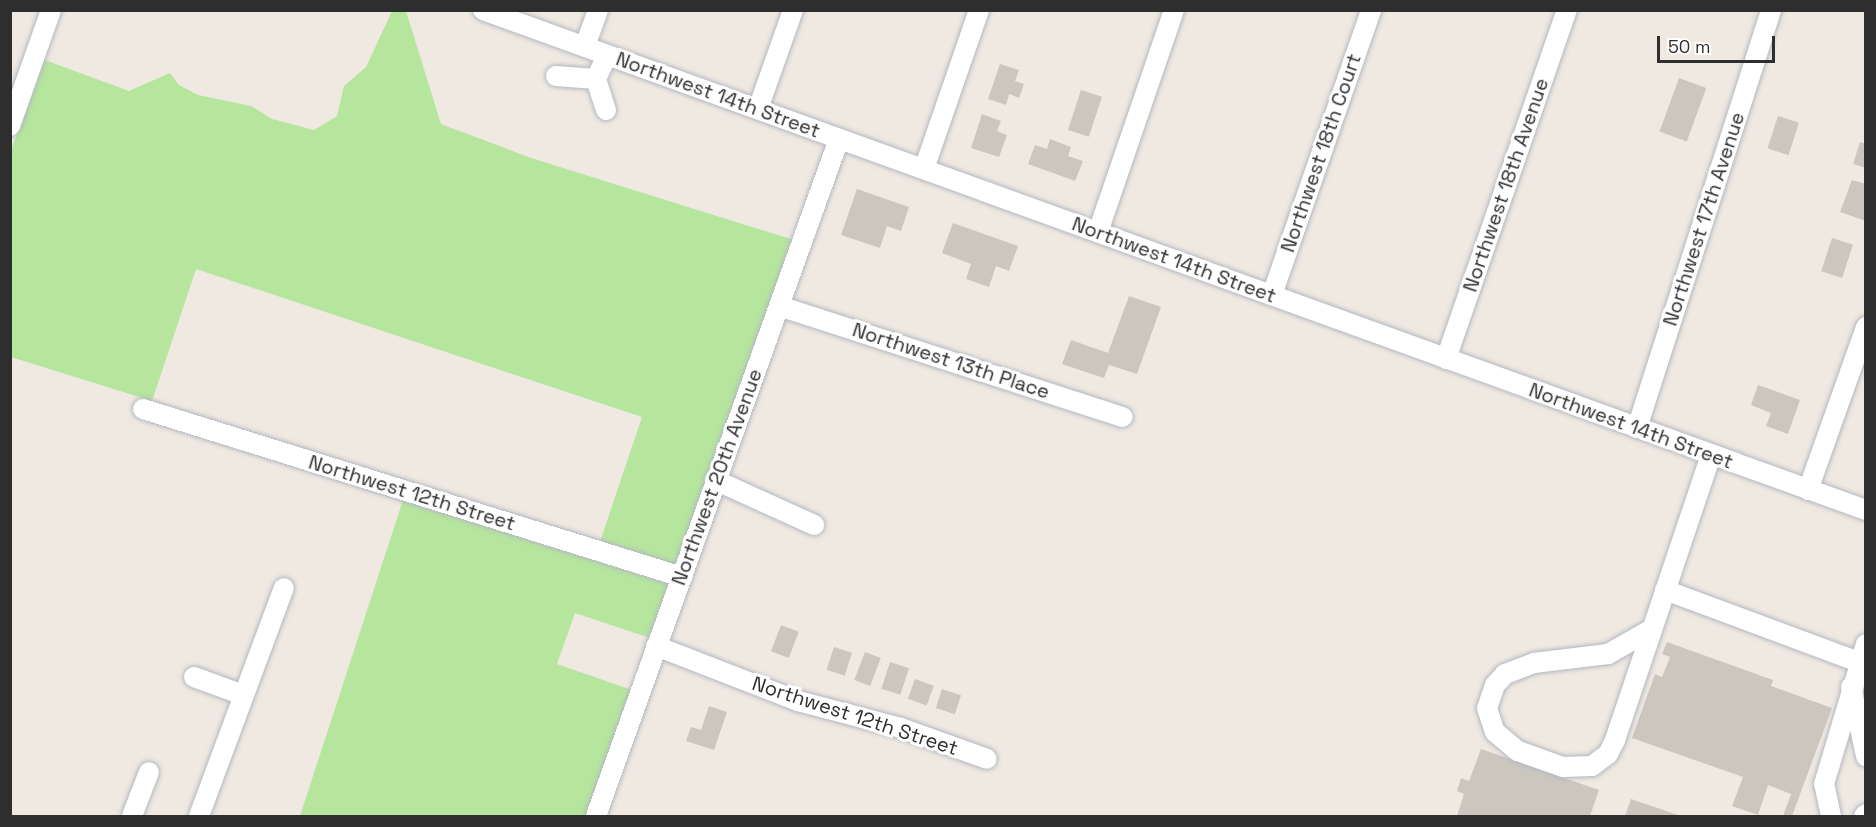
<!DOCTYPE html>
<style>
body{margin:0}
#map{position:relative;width:1876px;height:827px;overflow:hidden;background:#efe9e1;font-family:"Space Grotesk",sans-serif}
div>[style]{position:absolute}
.green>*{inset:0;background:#b6e59e}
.building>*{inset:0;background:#cbc7bf;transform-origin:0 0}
.roads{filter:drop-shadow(0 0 2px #b4b7c1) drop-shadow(0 0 2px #b4b7c1)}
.minor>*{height:20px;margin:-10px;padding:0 10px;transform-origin:10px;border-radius:10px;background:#fff}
span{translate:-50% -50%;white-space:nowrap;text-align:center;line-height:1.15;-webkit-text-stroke:6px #fff;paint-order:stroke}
.street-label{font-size:20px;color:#2e2e2e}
.frame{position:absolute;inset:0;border:12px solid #2e2e2e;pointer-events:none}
.scale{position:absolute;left:1657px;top:36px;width:118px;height:27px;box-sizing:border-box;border:3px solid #2e2e2e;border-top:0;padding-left:8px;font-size:18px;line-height:21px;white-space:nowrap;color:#2e2e2e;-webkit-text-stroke:4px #fff;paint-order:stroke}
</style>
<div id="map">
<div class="green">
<div style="clip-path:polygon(392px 11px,406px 11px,441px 124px,531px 158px,794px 240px,677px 566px,600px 542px,642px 417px,196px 269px,152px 401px,11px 357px,11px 151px,42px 59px,129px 91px,170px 73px,179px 85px,198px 95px,251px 106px,272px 119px,314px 130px,337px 116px,344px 86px,366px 67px)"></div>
<div style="clip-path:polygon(403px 500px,671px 583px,650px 638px,575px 613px,557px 664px,632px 690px,588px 816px,300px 816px)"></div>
</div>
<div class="building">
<div style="clip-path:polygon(1000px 64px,1019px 70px,1015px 81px,1024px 84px,1019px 98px,1009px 94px,1006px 105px,988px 99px)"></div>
<div style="left:1679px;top:78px;width:29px;height:57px;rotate:20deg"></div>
<div style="left:1081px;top:90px;width:22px;height:42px;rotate:18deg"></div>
<div style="clip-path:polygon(982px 114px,1001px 121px,997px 131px,1007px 135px,999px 157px,971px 148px)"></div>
<div style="left:1778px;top:116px;width:22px;height:34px;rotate:18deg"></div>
<div style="clip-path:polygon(1050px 139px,1071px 147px,1068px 156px,1083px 161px,1075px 181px,1028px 164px,1035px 145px,1047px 149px)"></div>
<div style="clip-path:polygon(1860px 142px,1866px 144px,1866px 168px,1853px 164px)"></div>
<div style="clip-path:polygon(1852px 180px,1866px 184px,1866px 221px,1840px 212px)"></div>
<div style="clip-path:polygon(857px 189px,909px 207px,901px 231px,887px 226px,880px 248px,841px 235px)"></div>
<div style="clip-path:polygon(953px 223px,1018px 246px,1009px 271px,996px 266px,989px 287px,966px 279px,971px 264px,942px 253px)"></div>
<div style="left:1832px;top:238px;width:22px;height:35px;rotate:18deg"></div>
<div style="clip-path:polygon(1129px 296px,1161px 307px,1137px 374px,1109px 365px,1104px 378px,1062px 364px,1071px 340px,1108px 353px)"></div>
<div style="clip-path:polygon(1758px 385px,1800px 400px,1788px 434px,1766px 426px,1771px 413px,1751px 405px)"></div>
<div style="left:781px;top:625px;width:19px;height:28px;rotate:21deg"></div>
<div style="clip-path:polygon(1667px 642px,1773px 680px,1771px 686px,1832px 708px,1792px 816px,1783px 816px,1791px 794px,1768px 785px,1758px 815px,1732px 806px,1743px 777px,1632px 738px,1655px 674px,1662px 677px,1670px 657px,1662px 654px)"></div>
<div style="left:834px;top:647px;width:19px;height:24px;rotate:18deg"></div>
<div style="left:865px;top:652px;width:17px;height:30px;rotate:21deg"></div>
<div style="left:890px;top:662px;width:20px;height:28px;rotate:18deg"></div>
<div style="left:915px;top:679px;width:20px;height:21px;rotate:20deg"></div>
<div style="left:942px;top:689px;width:20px;height:20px;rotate:18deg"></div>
<div style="clip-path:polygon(709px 706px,727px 712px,714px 750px,686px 741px,691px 727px,701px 730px)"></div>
<div style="clip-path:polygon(1481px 749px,1599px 790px,1590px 816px,1457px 816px,1464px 794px,1457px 791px,1461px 778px,1469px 781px)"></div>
<div style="clip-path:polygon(1631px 799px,1681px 816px,1625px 816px)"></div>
</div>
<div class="roads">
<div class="minor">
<div style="left:483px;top:10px;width:1471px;rotate:19.88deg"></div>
<div style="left:585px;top:46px;width:38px;rotate:-70deg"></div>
<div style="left:556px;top:76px;width:40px;rotate:4.3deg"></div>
<div style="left:758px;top:109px;width:105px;rotate:-70.5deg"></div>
<div style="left:606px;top:110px;width:33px;rotate:-108deg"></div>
<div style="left:596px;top:79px;width:26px;rotate:-65deg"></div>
<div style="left:10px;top:126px;width:123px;rotate:-70.5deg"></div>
<div style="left:924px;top:169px;width:168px;rotate:-70.9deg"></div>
<div style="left:1098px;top:232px;width:235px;rotate:-71.1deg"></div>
<div style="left:1272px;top:295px;width:302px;rotate:-70.8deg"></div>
<div style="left:779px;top:306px;width:361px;rotate:17.9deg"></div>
<div style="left:1446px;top:359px;width:369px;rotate:-70.9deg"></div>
<div style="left:143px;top:409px;width:565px;rotate:17.31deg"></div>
<div style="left:1637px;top:428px;width:439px;rotate:-72.2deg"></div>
<div style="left:715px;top:480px;width:109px;rotate:24.4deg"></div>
<div style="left:1808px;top:490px;width:173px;rotate:-70.4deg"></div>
<div style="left:1665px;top:590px;width:207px;rotate:20.4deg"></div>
<div style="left:1652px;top:629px;width:51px;rotate:150.4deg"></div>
<div style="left:1608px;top:654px;width:75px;rotate:173.1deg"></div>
<div style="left:1534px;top:663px;width:31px;rotate:159deg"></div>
<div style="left:1505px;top:674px;width:15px;rotate:132deg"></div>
<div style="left:1495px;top:685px;width:24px;rotate:109deg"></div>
<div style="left:1487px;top:708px;width:25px;rotate:72deg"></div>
<div style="left:1495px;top:732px;width:30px;rotate:40deg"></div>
<div style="left:1518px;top:751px;width:48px;rotate:19.6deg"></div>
<div style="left:1563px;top:767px;width:29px;rotate:-2deg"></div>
<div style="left:1592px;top:766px;width:20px;rotate:-37deg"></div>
<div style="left:1608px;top:754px;width:16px;rotate:-63deg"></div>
<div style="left:1615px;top:740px;width:301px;rotate:-71.4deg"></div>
<div style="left:656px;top:646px;width:152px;rotate:21.2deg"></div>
<div style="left:798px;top:701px;width:106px;rotate:14.7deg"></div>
<div style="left:901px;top:728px;width:91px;rotate:19.8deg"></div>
<div style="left:194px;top:677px;width:52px;rotate:20.2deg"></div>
<div style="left:1851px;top:687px;width:71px;rotate:77.7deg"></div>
<div style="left:132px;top:816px;width:47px;rotate:-68.9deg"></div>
<div style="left:199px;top:816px;width:243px;rotate:-69.6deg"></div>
<div style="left:596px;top:816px;width:719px;rotate:-70.26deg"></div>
<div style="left:1831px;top:816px;width:33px;rotate:-102deg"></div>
<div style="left:1824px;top:784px;width:146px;rotate:-73.3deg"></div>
<div style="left:1864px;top:816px;width:3px;rotate:-45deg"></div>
</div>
</div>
<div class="street-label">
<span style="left:718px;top:95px;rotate:20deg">Northwest 14th Street</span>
<span style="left:1321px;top:153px;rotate:-71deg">Northwest 18th Court</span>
<span style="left:1506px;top:185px;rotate:-71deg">Northwest 18th Avenue</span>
<span style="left:1704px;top:219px;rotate:-72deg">Northwest 17th Avenue</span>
<span style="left:1174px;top:260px;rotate:20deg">Northwest 14th Street</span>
<span style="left:951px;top:361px;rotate:18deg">Northwest 13th Place</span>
<span style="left:1631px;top:426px;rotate:20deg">Northwest 14th Street</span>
<span style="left:717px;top:477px;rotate:-70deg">Northwest 20th Avenue</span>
<span style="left:412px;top:493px;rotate:17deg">Northwest 12th Street</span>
<span style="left:855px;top:716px;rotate:18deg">Northwest 12th Street</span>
</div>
<div class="frame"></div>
<div class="scale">50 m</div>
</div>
